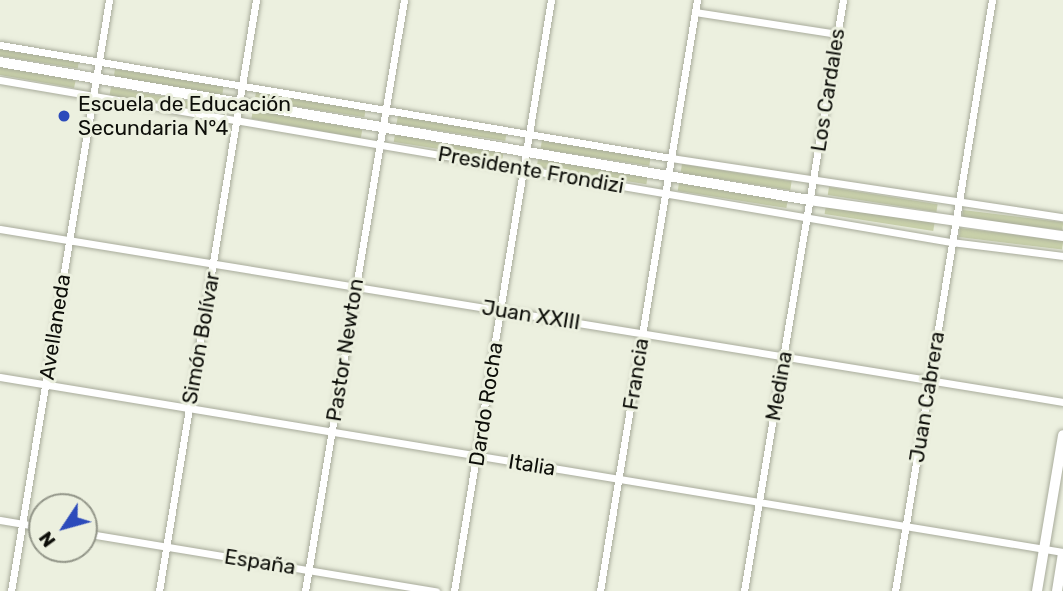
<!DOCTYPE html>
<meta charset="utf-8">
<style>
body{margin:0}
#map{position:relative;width:1063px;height:591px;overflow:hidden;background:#ecf0df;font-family:Rubik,sans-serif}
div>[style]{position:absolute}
.green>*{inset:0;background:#c9d1aa;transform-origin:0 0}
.roads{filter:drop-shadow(0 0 2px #a8ab9b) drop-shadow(0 0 2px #a8ab9b)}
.street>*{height:7px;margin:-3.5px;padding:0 3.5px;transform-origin:3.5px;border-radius:3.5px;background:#fff}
.secondary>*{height:10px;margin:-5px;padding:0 5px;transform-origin:5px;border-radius:5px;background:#fff}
.dots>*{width:19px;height:19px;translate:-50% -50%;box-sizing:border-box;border:4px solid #ecf0df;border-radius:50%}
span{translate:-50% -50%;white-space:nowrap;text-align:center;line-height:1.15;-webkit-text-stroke:6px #ecf0df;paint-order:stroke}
.street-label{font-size:21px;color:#0d0e09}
.poi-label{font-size:21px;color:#0d0e09}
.left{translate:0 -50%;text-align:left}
.north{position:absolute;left:28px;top:493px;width:70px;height:70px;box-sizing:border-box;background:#ecf0df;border:2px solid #939689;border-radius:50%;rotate:234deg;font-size:19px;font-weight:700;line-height:28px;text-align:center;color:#0d0e09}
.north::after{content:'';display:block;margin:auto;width:24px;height:32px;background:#2c4bbb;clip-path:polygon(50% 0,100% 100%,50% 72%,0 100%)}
</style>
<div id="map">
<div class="green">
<div style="left:0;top:48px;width:80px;height:8px;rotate:9deg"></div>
<div style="clip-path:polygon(0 67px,76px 79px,74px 88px,0 75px)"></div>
<div style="left:115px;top:69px;width:110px;height:9px;rotate:9deg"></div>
<div style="left:111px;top:87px;width:112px;height:9px;rotate:10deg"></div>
<div style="left:256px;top:92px;width:111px;height:8px;rotate:9deg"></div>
<div style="left:253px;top:110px;width:111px;height:9px;rotate:10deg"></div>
<div style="left:398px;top:115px;width:110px;height:9px;rotate:9deg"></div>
<div style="left:395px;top:134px;width:110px;height:8px;rotate:9deg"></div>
<div style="left:542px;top:140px;width:110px;height:9px;rotate:9deg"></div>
<div style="left:538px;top:159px;width:111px;height:8px;rotate:9deg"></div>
<div style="left:682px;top:164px;width:111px;height:9px;rotate:9deg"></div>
<div style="left:679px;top:183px;width:110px;height:8px;rotate:9deg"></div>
<div style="left:829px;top:187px;width:110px;height:8px;rotate:9deg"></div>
<div style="left:826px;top:205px;width:110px;height:9px;rotate:9deg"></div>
<div style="left:963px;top:210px;width:101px;height:8px;rotate:7deg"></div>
<div style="left:960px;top:228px;width:104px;height:9px;rotate:7deg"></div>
</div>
<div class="roads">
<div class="street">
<div style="left:695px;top:12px;width:144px;rotate:8.8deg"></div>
<div style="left:0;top:45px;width:680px;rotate:9.56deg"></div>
<div style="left:671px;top:158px;width:396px;rotate:8.6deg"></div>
<div style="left:0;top:80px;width:965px;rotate:9.67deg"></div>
<div style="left:951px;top:242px;width:113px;rotate:7.1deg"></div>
<div style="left:0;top:229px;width:1077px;rotate:9.24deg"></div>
<div style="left:0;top:377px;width:1077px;rotate:9.35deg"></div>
<div style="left:0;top:520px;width:43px;rotate:9.5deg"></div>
<div style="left:84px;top:533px;width:357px;rotate:9.4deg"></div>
<div style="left:11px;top:591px;width:599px;rotate:-80.58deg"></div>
<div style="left:159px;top:591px;width:599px;rotate:-80.68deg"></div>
<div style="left:305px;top:591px;width:599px;rotate:-80.49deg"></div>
<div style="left:454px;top:591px;width:599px;rotate:-80.68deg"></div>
<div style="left:600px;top:591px;width:599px;rotate:-80.68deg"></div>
<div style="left:744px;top:591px;width:599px;rotate:-80.49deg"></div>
<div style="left:895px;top:591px;width:599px;rotate:-80.68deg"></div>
</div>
<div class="secondary">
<div style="left:0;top:62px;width:821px;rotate:9.68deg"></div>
<div style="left:809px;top:200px;width:257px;rotate:8.1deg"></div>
<div style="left:1037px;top:591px;width:158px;rotate:-80.5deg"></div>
<div style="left:1057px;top:591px;width:36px;rotate:-81deg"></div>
</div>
</div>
<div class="dots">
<div style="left:64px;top:116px;background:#2c4bbb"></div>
</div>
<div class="street-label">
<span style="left:828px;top:90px;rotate:-81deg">Los Cardales</span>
<span style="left:531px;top:170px;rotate:10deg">Presidente Frondizi</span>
<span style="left:531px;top:315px;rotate:9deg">Juan XXIII</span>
<span style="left:55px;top:327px;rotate:-81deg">Avellaneda</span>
<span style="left:201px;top:338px;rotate:-80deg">Simón Bolívar</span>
<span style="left:345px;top:350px;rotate:-81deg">Pastor Newton</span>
<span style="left:636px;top:374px;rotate:-81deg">Francia</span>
<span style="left:779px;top:386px;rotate:-80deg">Medina</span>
<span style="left:927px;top:397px;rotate:-81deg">Juan Cabrera</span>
<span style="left:486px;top:404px;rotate:-81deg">Dardo Rocha</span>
<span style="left:532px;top:465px;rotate:9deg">Italia</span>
<span style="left:260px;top:562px;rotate:9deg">España</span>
</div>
<div class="poi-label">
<span class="left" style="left:78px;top:116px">Escuela de Educación<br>Secundaria N°4</span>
</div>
<div class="north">N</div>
</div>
